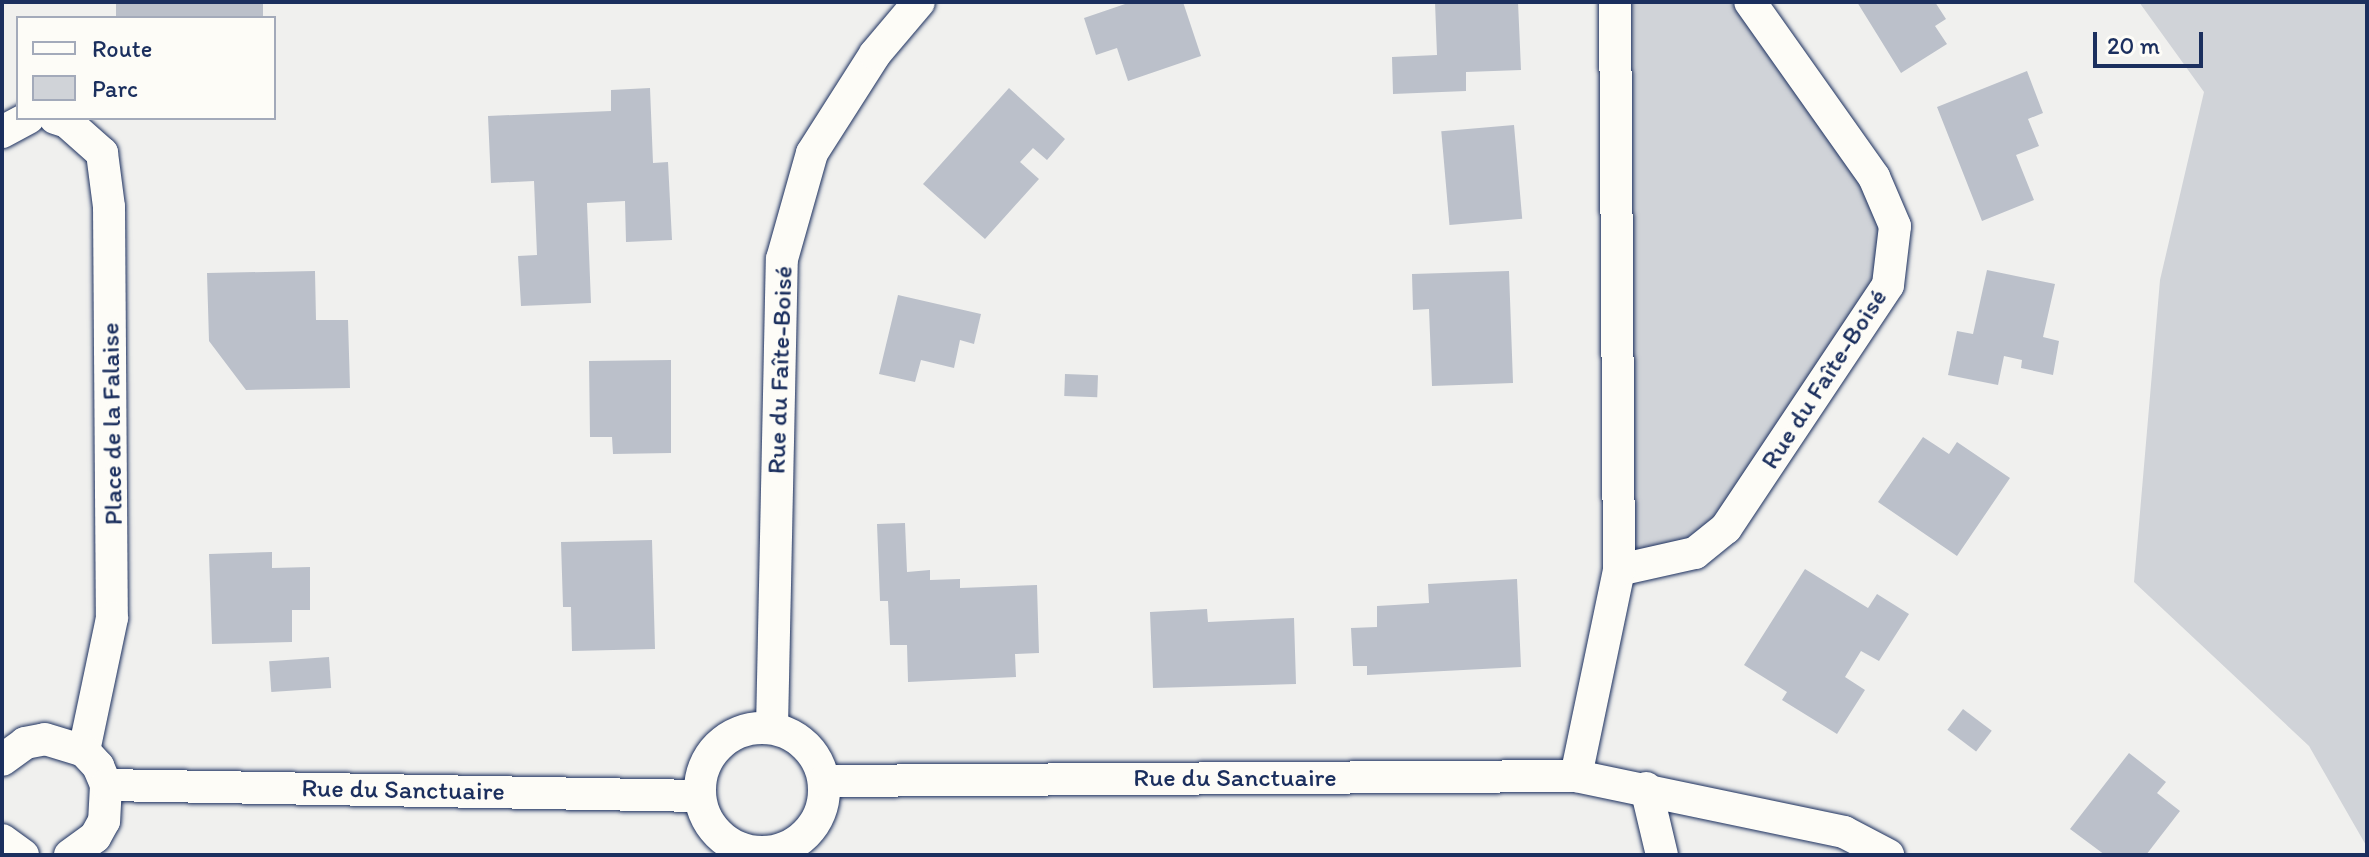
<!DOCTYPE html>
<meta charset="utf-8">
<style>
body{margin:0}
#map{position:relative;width:2369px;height:857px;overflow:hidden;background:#f0f0ee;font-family:Itim,sans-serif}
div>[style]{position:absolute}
.green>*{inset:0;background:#d0d3d8}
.building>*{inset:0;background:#bbc0ca;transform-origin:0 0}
.roads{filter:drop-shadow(0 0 2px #1b2f5e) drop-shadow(0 0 2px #1b2f5e)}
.minor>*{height:32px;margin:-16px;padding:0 16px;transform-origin:16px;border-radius:16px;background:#fdfcf7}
.minor>.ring{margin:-16px;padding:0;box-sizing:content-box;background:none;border:32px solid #fdfcf7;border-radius:50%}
span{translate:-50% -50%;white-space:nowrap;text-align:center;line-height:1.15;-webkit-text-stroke:8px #fdfcf7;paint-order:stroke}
.street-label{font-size:26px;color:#1b2f5e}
.frame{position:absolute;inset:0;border:4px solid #1b2f5e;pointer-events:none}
.legend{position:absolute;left:16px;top:16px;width:260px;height:104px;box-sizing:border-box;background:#fdfcf7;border:2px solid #a3aaba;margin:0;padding:10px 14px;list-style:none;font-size:24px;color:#1b2f5e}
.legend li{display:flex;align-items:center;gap:16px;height:40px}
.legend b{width:40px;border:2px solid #a3aaba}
.scale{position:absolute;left:2093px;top:32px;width:110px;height:36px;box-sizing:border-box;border:4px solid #1b2f5e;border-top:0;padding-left:10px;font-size:24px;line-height:28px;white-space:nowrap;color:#1b2f5e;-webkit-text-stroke:6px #fdfcf7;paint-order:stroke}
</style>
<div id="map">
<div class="green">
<div style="clip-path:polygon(1615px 2px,1750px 2px,1874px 177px,1888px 285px,1726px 528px,1619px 570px)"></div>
<div style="clip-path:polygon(2139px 2px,2367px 2px,2367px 847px,2309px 746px,2134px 582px,2160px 280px,2204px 92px)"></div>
</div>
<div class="building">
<div style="left:116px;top:2px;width:147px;height:21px"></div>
<div style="clip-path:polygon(1131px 2px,1183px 2px,1201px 56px,1128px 81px,1117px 48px,1096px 55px,1084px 18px)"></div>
<div style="clip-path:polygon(1435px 2px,1518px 2px,1521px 70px,1466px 72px,1466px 91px,1393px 94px,1392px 57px,1437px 55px)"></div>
<div style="clip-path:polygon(1857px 2px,1935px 2px,1946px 19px,1935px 26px,1947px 44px,1901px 73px)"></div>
<div style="clip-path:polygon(2027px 71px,2043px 113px,2028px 119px,2039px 146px,2016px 155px,2034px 200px,1982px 221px,1937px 107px)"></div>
<div style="clip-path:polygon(650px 88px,653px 163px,668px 162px,672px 240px,626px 242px,625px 201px,587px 203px,591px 303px,521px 306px,518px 256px,537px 255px,534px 181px,491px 183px,488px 116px,611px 111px,611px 90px)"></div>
<div style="clip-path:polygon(1009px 88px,1065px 139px,1047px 160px,1033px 148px,1020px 162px,1039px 179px,985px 239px,923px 184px)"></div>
<div style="left:1514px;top:125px;width:94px;height:73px;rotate:85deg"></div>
<div style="clip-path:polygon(1987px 270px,2055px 284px,2043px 337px,2059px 341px,2053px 375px,2021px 368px,2022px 360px,2004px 356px,1998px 385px,1948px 375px,1957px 331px,1973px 334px)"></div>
<div style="clip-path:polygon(315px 271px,316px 320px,348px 320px,350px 388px,246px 390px,209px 341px,207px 273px)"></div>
<div style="clip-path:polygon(1509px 271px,1513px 383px,1432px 386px,1429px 309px,1413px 310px,1412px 274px)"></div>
<div style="clip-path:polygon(898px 295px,981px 314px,974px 344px,960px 340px,954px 368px,921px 360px,915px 382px,879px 374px)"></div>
<div style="clip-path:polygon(671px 360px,671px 453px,613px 454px,612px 437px,590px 437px,589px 361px)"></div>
<div style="left:1065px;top:374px;width:33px;height:22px;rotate:2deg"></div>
<div style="clip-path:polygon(1923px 437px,1949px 454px,1957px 442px,2010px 478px,1957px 556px,1878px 502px)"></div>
<div style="clip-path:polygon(905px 523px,907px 572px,930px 570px,930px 580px,960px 579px,960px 588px,1037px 585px,1039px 653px,1015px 654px,1016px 677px,908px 682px,907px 645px,890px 645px,888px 601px,880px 601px,877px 524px)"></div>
<div style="clip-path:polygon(652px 540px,655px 649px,572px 651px,571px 607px,563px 607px,561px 542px)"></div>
<div style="clip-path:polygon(272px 552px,272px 568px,310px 567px,310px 610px,292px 610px,292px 642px,212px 644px,209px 554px)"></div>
<div style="clip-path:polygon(1805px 569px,1868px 608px,1877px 594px,1909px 614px,1879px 661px,1861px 651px,1845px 677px,1865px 690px,1837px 734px,1782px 700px,1787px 692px,1744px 665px)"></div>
<div style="clip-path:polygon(1517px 579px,1521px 667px,1367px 675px,1367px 666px,1353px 666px,1351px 628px,1377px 627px,1377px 606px,1429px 603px,1428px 584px)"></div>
<div style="clip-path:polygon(1207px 609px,1208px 622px,1294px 618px,1296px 684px,1153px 688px,1150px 612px)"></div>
<div style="left:329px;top:657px;width:31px;height:60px;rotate:86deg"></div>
<div style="left:1963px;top:709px;width:36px;height:26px;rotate:37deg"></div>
<div style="clip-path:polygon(2129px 753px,2166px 782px,2157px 793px,2180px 811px,2146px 855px,2105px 855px,2070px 829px)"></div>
</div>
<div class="roads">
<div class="minor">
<div style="left:55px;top:118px;width:13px;rotate:18deg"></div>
<div style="left:67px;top:122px;width:47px;rotate:41.5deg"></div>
<div style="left:102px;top:153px;width:54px;rotate:82.6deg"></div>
<div style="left:109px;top:207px;width:411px;rotate:89.6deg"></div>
<div style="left:112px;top:618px;width:136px;rotate:101.9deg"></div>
<div style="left:2px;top:132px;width:30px;rotate:-28deg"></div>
<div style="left:1619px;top:570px;width:78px;rotate:-12.6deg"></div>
<div style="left:1695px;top:553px;width:40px;rotate:-39deg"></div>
<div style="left:1726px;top:528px;width:292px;rotate:-56.3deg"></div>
<div style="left:1888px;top:285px;width:59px;rotate:-83.2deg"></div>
<div style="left:1895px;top:226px;width:53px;rotate:-113.2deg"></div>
<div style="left:1874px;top:177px;width:214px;rotate:-125.3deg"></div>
<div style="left:772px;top:728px;width:469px;rotate:-88.8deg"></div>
<div style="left:782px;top:259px;width:110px;rotate:-74.2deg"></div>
<div style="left:812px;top:153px;width:117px;rotate:-57.5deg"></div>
<div style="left:875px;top:54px;width:68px;rotate:-49.8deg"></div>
<div class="ring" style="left:700px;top:728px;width:92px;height:92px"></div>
<div style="left:2px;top:760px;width:29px;rotate:-36deg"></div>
<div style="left:25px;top:743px;width:20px;rotate:-11deg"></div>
<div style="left:45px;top:739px;width:41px;rotate:17.1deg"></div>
<div style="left:84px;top:751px;width:21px;rotate:47deg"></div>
<div style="left:98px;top:766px;width:21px;rotate:67deg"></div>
<div style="left:106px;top:785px;width:36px;rotate:93deg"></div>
<div style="left:104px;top:821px;width:18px;rotate:119deg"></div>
<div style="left:95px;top:837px;width:31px;rotate:144deg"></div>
<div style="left:1576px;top:776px;width:210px;rotate:-78.2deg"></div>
<div style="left:1619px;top:570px;width:568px;rotate:-90.4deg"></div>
<div style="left:824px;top:781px;width:752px;rotate:-0.38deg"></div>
<div style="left:1576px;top:776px;width:274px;rotate:11.8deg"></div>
<div style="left:1844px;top:832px;width:50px;rotate:27.6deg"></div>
<div style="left:106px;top:785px;width:594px;rotate:1.06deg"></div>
<div style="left:1646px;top:788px;width:69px;rotate:76.6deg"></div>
<div style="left:2px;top:840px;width:26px;rotate:36deg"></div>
</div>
</div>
<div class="street-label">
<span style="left:780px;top:370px;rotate:-88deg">Rue du Faîte-Boisé</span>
<span style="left:1824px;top:379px;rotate:-57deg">Rue du Faîte-Boisé</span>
<span style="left:112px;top:424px;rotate:-91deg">Place de la Falaise</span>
<span style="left:1235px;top:778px">Rue du Sanctuaire</span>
<span style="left:403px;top:790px;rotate:1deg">Rue du Sanctuaire</span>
</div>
<div class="frame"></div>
<ul class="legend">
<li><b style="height:10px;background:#fdfcf7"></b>Route</li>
<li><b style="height:22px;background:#d0d3d8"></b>Parc</li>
</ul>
<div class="scale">20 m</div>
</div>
